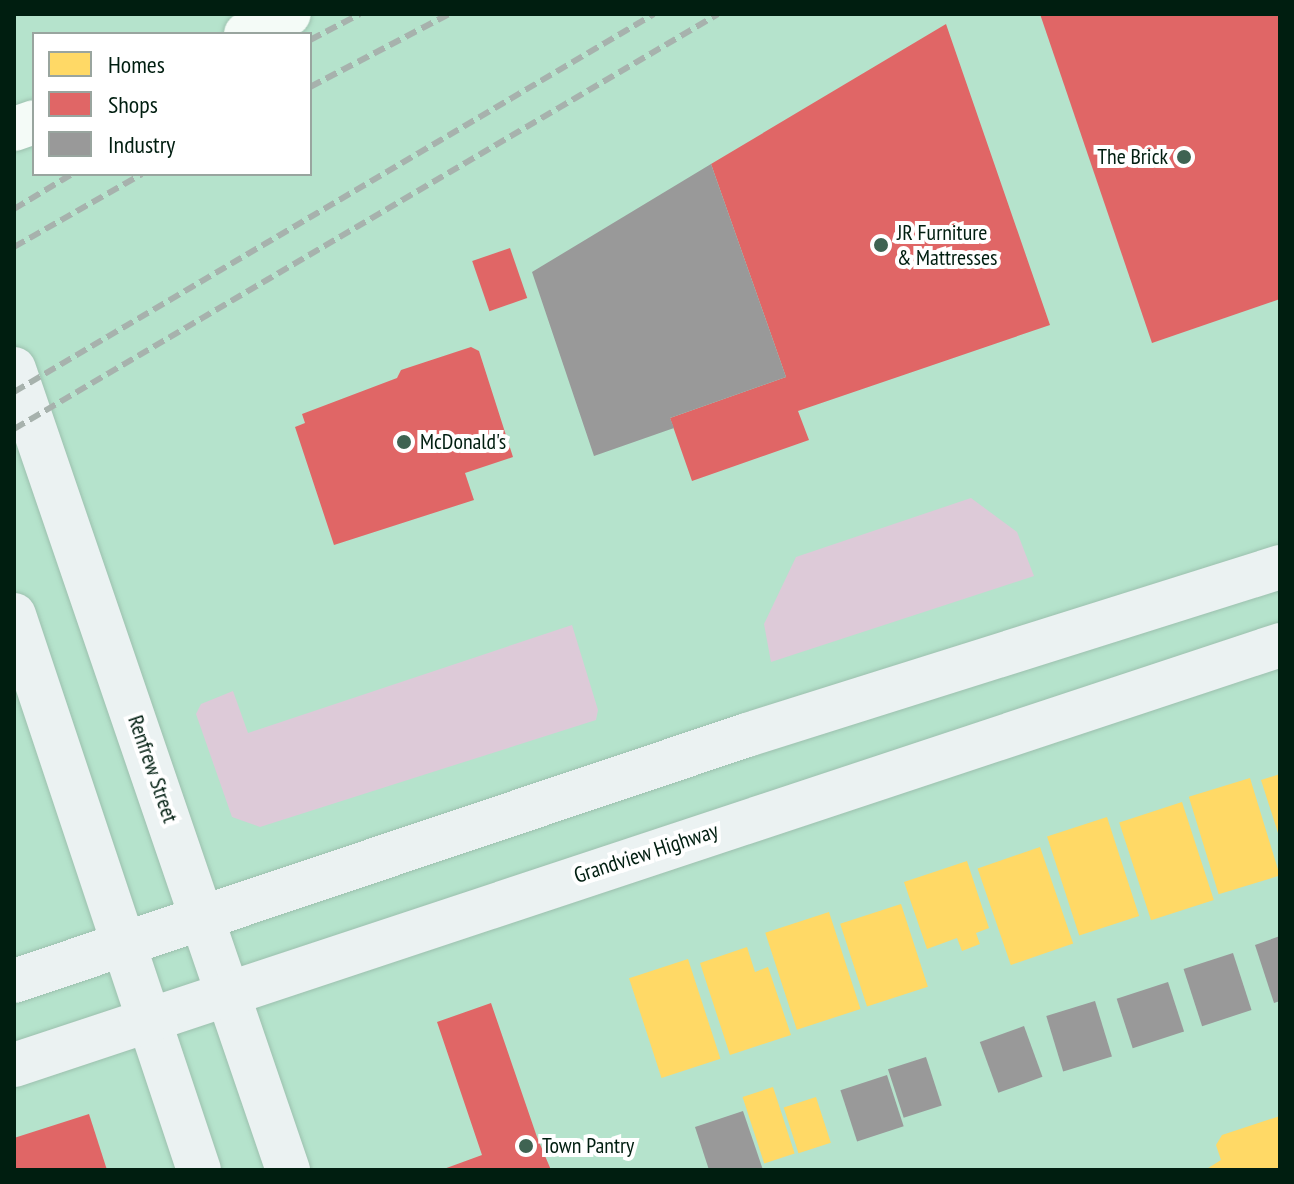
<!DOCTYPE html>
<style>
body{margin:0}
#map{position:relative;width:1294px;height:1184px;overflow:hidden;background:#b5e3cc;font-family:"PT Sans Narrow",sans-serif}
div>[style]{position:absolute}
.green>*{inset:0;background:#ddcad8}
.homes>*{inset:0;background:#ffd966;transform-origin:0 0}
.shops>*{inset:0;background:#e06666;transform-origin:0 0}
.industry>*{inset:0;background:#999;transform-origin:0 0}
.roads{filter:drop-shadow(0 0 2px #9cc0ae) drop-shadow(0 0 2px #9cc0ae)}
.street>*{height:44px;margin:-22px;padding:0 22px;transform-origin:22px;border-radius:22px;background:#f4fbf7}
.secondary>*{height:44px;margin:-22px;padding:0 22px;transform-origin:22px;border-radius:22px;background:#ebf2f2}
.rail>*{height:6px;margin-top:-3px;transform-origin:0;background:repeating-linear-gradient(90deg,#a7b2ad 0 12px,transparent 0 18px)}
.dots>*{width:22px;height:22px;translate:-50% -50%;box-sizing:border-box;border:4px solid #fff;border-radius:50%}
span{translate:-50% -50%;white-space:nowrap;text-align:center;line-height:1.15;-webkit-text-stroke:8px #fff;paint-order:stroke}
.poi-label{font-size:22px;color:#001e10}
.right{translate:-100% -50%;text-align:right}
.left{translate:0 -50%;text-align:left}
.street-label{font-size:22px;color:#001e10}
.frame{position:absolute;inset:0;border:16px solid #001e10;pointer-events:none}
.legend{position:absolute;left:32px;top:32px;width:280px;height:144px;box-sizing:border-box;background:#fff;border:2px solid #99a59f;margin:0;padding:10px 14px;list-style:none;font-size:24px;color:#001e10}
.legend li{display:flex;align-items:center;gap:16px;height:40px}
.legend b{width:40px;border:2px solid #99a59f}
</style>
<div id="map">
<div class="green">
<div style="clip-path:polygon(971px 498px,1017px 532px,1034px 576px,771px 662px,764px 624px,796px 557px)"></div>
<div style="clip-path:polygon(572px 625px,598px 710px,596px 720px,260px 827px,232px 817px,196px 714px,201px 704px,233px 691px,248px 733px)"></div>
</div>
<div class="homes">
<div style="clip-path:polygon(1280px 774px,1280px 836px,1279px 836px,1261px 780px)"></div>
<div style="left:1250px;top:778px;width:102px;height:64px;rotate:73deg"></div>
<div style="left:1182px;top:802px;width:103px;height:66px;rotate:72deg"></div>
<div style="left:1107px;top:817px;width:104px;height:63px;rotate:72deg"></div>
<div style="left:1040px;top:847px;width:102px;height:66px;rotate:71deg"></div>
<div style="clip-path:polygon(967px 861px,989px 928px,976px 933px,980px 944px,962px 951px,957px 938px,927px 949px,904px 882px)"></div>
<div style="left:901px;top:904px;width:87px;height:64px;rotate:72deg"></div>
<div style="left:829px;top:912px;width:102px;height:67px;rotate:72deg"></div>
<div style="clip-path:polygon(747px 947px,755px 972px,768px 967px,791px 1035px,730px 1055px,700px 963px)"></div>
<div style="left:688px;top:959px;width:105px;height:62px;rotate:72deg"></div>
<div style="left:773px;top:1087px;width:70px;height:32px;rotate:72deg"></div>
<div style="left:816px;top:1097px;width:48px;height:34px;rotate:72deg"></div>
<div style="clip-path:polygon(1280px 1116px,1280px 1170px,1205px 1170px,1221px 1160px,1216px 1145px,1222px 1135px)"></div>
</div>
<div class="shops">
<div style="clip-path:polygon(1040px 14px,1280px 14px,1280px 299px,1152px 343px)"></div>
<div style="clip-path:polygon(946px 24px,1050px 325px,798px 411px,809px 440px,692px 481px,670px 418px,786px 377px,711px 164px)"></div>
<div style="left:510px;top:248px;width:53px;height:40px;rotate:71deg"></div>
<div style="clip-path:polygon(471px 347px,479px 351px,513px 457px,465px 473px,474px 500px,334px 545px,295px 427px,305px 423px,302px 414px,397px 378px,401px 370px)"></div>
<div style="clip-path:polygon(491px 1003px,537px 1137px,551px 1170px,441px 1170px,482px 1155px,437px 1022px)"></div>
<div style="clip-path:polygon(89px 1114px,107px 1170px,14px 1170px,14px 1138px)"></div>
</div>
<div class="industry">
<div style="clip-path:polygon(711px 164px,786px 377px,670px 418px,674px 428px,594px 456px,532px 272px)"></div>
<div style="clip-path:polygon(1280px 936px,1280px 1001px,1274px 1003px,1255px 945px)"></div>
<div style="left:1233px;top:953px;width:60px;height:52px;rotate:72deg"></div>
<div style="left:1168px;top:982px;width:52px;height:54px;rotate:72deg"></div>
<div style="left:1095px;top:1001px;width:58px;height:51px;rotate:73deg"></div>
<div style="left:1024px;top:1026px;width:54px;height:47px;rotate:70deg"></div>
<div style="left:926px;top:1057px;width:51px;height:40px;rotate:72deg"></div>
<div style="left:887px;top:1075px;width:54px;height:49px;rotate:72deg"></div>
<div style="clip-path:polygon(743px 1111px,763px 1170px,709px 1170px,695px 1127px)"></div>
</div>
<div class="roads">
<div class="street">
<div style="left:246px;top:34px;width:47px;rotate:-24.9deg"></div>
<div style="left:14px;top:129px;width:21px;rotate:-19deg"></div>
</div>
<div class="secondary">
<div style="left:14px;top:369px;width:847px;rotate:71.12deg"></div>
<div style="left:14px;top:615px;width:585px;rotate:71.57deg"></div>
<div style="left:14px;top:981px;width:773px;rotate:-18.55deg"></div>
<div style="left:747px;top:735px;width:559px;rotate:-17.49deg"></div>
<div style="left:14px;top:1065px;width:1334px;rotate:-18.35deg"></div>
</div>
</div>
<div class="rail">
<div style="left:310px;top:40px;width:56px;rotate:-27.5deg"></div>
<div style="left:310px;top:87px;width:157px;rotate:-27.7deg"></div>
<div style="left:14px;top:209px;width:68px;rotate:-31.1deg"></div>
<div style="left:14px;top:247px;width:147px;rotate:-29.7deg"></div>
<div style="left:14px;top:392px;width:743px;rotate:-30.57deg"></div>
<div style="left:14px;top:429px;width:817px;rotate:-30.52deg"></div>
</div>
<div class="dots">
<div style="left:1184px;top:157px;background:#3f6352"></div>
<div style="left:881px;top:245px;background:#3f6352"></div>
<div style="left:404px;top:442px;background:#3f6352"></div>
<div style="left:526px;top:1146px;background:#3f6352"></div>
</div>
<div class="poi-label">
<span class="right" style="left:1168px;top:157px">The Brick</span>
<span class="left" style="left:897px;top:245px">JR Furniture<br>&amp; Mattresses</span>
<span class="left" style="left:420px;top:442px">McDonald's</span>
<span class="left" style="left:542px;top:1146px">Town Pantry</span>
</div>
<div class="street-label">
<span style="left:153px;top:769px;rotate:71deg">Renfrew Street</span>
<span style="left:646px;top:853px;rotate:-18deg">Grandview Highway</span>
</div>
<div class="frame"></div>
<ul class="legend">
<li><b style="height:22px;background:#ffd966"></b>Homes</li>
<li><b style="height:22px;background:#e06666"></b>Shops</li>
<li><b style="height:22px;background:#999"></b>Industry</li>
</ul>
</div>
